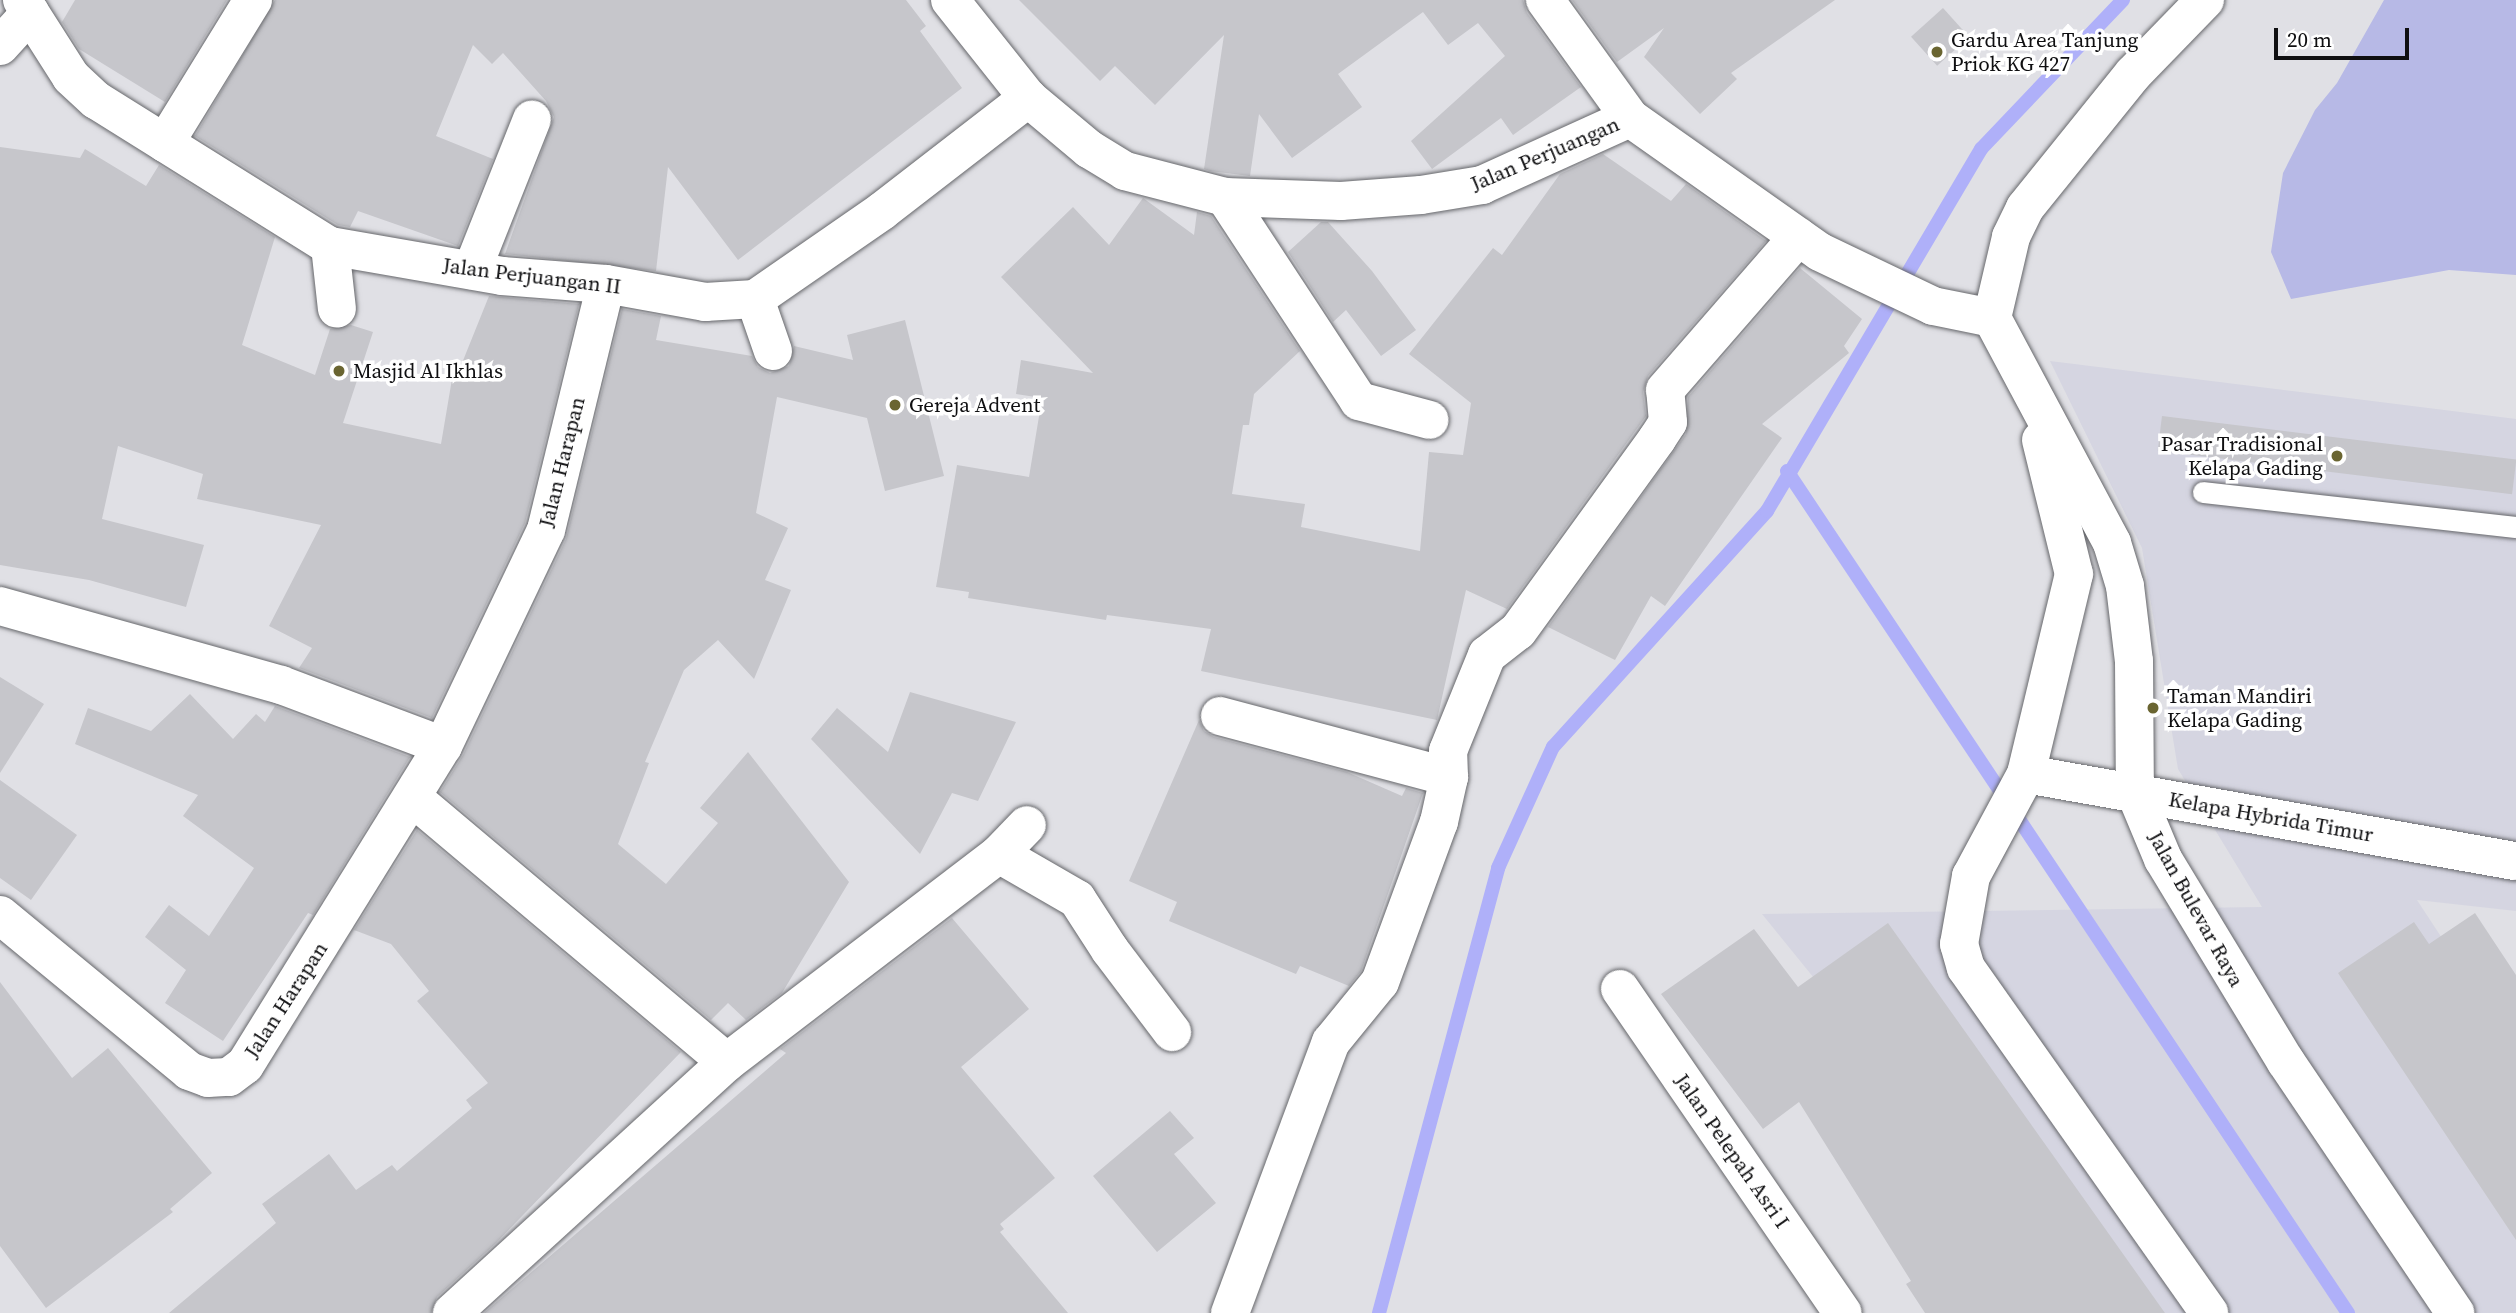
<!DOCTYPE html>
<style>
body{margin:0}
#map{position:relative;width:2516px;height:1313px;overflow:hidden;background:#e0e0e5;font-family:"Source Serif 4",serif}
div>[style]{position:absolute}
.built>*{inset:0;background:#d5d5e1}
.green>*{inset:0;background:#b7b9e6}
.stream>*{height:14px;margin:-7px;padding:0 7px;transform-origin:7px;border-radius:7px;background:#afb0f9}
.building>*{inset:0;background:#c6c6cb;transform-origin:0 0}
.roads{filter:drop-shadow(0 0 2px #66676b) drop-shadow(0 0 2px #66676b)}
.service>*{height:21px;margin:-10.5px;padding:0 10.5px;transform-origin:10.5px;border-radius:10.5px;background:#fff}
.minor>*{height:38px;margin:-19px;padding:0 19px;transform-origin:19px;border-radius:19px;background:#fff}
.dots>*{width:19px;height:19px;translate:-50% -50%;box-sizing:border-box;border:4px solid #fff;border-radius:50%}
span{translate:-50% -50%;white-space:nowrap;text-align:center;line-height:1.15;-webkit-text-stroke:7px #fff;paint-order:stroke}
.poi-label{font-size:21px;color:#0f0f11}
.left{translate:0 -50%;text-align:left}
.right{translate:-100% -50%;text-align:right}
.street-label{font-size:21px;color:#0f0f11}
.scale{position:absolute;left:2274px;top:28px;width:135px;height:32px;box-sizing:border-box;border:4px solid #0f0f11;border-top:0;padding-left:9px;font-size:21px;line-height:24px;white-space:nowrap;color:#0f0f11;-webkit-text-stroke:5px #fff;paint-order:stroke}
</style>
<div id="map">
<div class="built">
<div style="clip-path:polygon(2050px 361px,2516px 419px,2516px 911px,2417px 900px,2516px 1051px,2516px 1313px,2086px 1313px,1762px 914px,2262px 907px,2178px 769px,2142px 548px)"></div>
</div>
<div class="green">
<div style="clip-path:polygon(2384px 0,2516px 0,2516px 275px,2449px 270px,2291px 299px,2271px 252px,2283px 173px,2315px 110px,2337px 83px)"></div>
</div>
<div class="stream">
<div style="left:1787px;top:471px;width:1012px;rotate:56.33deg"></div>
<div style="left:1379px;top:1313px;width:461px;rotate:-75deg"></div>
<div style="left:1498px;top:868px;width:133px;rotate:-65.6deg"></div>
<div style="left:1553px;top:747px;width:319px;rotate:-47.8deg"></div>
<div style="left:1767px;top:511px;width:421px;rotate:-59.4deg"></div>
<div style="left:1981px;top:149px;width:206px;rotate:-46.4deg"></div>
</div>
<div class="building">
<div style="clip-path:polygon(75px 0,227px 0,165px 102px,79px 49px,62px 22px)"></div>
<div style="clip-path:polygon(275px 0,906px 0,926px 26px,920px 31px,962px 88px,738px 260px,668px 167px,656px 271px,505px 254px,554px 117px,546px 101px,503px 53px,492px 64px,473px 45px,436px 136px,493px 159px,458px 246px,358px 211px,350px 227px,338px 225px,195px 136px)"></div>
<div style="clip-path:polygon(1019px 0,1523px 0,1527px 13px,1581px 87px,1513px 135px,1501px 118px,1432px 169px,1411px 141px,1505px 56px,1478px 23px,1448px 45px,1423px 12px,1338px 74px,1362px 107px,1292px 158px,1259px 114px,1250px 176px,1210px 171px,1204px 169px,1224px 35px,1155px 105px,1115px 66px,1100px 81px)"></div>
<div style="clip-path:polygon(1572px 0,1835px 0,1731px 73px,1737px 79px,1700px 114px,1644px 57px,1664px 28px,1617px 62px)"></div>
<div style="left:1943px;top:8px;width:39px;height:43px;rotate:48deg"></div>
<div style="clip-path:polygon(0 147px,80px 158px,85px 149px,146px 186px,159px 165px,275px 237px,242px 345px,315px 375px,330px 329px,351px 325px,373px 332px,343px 423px,441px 444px,453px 373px,458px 373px,489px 296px,579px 304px,525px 523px,432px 718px,299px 668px,312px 648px,269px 626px,321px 525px,197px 499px,203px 474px,118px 446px,102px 519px,204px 545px,186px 607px,89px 580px,0 565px)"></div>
<div style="clip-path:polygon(1603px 154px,1671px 201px,1686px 184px,1766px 241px,1648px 376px,1643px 392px,1646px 416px,1507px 609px,1466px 590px,1437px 720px,1201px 671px,1211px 629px,1107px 615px,1106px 620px,968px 598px,969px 592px,936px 587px,957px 465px,1029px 477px,1042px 398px,1016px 394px,1021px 360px,1093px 373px,1001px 277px,1073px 207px,1109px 245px,1143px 198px,1194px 235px,1197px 212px,1211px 216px,1300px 351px,1254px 394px,1249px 425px,1243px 425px,1232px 494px,1305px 504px,1301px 527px,1420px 551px,1429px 452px,1463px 455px,1471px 403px,1409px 354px,1493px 248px,1502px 255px,1560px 174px)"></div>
<div style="clip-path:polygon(1321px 222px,1328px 222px,1372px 271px,1416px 330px,1381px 356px,1346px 310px,1333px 322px,1288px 252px)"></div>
<div style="clip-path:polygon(1800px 268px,1862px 319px,1844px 346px,1849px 353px,1762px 424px,1782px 438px,1665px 606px,1651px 596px,1615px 660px,1548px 627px,1686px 434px,1688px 397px)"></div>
<div style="clip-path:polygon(622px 309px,661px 316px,656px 340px,752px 356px,758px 367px,770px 373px,789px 366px,794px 346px,853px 360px,847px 335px,905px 320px,944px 476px,885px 491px,867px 418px,777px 397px,756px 513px,788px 528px,765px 580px,791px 590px,754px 679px,718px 640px,684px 670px,645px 762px,649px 763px,618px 844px,666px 884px,718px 823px,700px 808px,748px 752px,849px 882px,782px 993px,746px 1020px,728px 1003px,711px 1020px,440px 792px,463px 755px,566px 539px)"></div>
<div style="left:2162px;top:416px;width:357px;height:35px;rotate:7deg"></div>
<div style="clip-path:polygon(0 677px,44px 704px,0 773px)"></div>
<div style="clip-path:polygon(910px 692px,1016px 722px,978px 801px,952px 793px,920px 854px,811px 739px,837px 708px,888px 752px)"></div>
<div style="clip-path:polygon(190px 694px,233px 739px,256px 714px,265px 722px,275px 706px,410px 757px,313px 915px,308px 913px,223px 1041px,165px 1003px,186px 970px,145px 937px,169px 905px,209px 936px,254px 868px,183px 816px,198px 795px,75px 744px,88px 708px,151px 731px)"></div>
<div style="clip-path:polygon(1199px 720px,1204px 731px,1214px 737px,1347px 772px,1402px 796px,1406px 788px,1423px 793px,1361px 971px,1349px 986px,1300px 966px,1296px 974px,1169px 921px,1177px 902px,1129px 881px)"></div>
<div style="clip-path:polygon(0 780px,77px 835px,31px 900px,0 878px)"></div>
<div style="clip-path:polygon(417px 830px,681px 1052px,496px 1243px,437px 1297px,431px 1313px,169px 1313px,276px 1223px,262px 1204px,329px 1154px,356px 1190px,392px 1165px,397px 1171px,472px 1108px,466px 1100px,488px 1083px,417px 1001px,429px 991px,391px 944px,354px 930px)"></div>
<div style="clip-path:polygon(2475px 913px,2516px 975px,2516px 1240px,2338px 973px,2414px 922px,2429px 944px)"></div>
<div style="clip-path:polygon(952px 918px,1029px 1009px,961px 1067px,1055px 1178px,1000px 1224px,1004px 1229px,1000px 1232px,1068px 1313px,484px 1313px,786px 1053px,780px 1049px)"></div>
<div style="clip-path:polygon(1888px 923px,2165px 1313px,1925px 1313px,1906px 1284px,1911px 1281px,1799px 1102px,1763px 1129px,1661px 994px,1754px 929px,1798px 987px)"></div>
<div style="clip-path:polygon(0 982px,72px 1078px,108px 1048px,212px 1173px,170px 1209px,173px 1212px,46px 1308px,0 1246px)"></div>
<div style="clip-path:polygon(1170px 1111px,1194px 1138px,1174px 1154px,1216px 1203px,1157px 1252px,1093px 1176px)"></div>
</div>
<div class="roads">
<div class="service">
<div style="left:2203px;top:492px;width:315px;rotate:6.4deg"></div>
</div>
<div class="minor">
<div style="left:22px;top:0;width:91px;rotate:57.5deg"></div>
<div style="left:71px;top:77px;width:34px;rotate:43deg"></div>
<div style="left:96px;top:100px;width:276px;rotate:32deg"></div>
<div style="left:330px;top:246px;width:175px;rotate:9.9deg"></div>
<div style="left:502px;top:276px;width:104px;rotate:4.4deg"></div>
<div style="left:606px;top:284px;width:101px;rotate:10.3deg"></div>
<div style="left:705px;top:302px;width:50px;rotate:-3.4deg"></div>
<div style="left:755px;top:299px;width:155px;rotate:-34.7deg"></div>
<div style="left:882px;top:211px;width:185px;rotate:-37.7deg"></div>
<div style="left:950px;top:0;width:125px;rotate:51.5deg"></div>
<div style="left:1028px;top:98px;width:80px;rotate:39.9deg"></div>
<div style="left:1089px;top:149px;width:42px;rotate:31.4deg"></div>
<div style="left:1125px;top:171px;width:103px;rotate:14.6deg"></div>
<div style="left:1225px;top:197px;width:116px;rotate:2deg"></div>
<div style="left:1341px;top:201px;width:80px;rotate:-4.3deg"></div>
<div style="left:1421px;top:195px;width:62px;rotate:-9.3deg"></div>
<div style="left:1482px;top:185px;width:162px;rotate:-24.4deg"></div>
<div style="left:1630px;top:118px;width:232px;rotate:35.2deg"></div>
<div style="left:1820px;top:252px;width:125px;rotate:25.5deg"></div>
<div style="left:1933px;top:306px;width:60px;rotate:11.5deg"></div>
<div style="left:1545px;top:0;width:145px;rotate:54.2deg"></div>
<div style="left:2205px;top:0;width:103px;rotate:134.2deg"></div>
<div style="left:2133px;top:74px;width:172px;rotate:128.9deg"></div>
<div style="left:2025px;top:208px;width:32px;rotate:116deg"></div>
<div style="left:2011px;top:237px;width:83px;rotate:103.2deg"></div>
<div style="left:1992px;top:318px;width:255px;rotate:61.9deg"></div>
<div style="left:2112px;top:543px;width:45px;rotate:73.2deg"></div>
<div style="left:2125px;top:586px;width:76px;rotate:83.2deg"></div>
<div style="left:2134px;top:661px;width:131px;rotate:89.6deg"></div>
<div style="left:2135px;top:792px;width:73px;rotate:67.3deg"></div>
<div style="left:2163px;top:859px;width:237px;rotate:58.8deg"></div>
<div style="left:2286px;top:1062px;width:303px;rotate:56deg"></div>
<div style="left:0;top:46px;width:45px;rotate:-47.7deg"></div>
<div style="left:165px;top:143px;width:168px;rotate:-58.4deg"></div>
<div style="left:1225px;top:197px;width:244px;rotate:56.7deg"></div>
<div style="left:1359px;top:401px;width:73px;rotate:15deg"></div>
<div style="left:330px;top:246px;width:63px;rotate:83.7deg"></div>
<div style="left:472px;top:270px;width:162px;rotate:-68.3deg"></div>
<div style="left:755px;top:299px;width:55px;rotate:70.9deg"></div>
<div style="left:2041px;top:440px;width:138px;rotate:76.2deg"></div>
<div style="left:2074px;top:574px;width:206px;rotate:103.5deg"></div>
<div style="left:2026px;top:774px;width:116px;rotate:118.3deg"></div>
<div style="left:1971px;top:876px;width:69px;rotate:100deg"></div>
<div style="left:1959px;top:944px;width:25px;rotate:74deg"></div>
<div style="left:1966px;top:968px;width:422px;rotate:54.8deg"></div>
<div style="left:0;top:606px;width:292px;rotate:15.7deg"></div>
<div style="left:281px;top:685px;width:173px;rotate:20.6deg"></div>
<div style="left:1220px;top:716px;width:237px;rotate:14.9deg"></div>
<div style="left:2026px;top:774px;width:498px;rotate:10.1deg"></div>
<div style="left:413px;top:798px;width:410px;rotate:40.1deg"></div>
<div style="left:999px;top:854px;width:90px;rotate:30deg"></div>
<div style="left:1077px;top:899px;width:61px;rotate:57.1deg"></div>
<div style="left:1110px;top:950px;width:103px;rotate:52.9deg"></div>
<div style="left:0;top:915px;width:245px;rotate:39.5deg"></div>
<div style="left:189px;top:1071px;width:20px;rotate:20deg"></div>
<div style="left:208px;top:1078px;width:21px;rotate:-3deg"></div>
<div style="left:229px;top:1077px;width:20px;rotate:-37deg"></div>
<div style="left:245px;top:1065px;width:375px;rotate:-58.2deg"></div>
<div style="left:443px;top:746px;width:239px;rotate:-64.5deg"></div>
<div style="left:546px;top:530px;width:253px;rotate:-76.3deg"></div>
<div style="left:1620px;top:989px;width:393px;rotate:55.5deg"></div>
<div style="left:452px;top:1313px;width:372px;rotate:-42.4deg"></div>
<div style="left:727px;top:1062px;width:342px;rotate:-37.4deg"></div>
<div style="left:999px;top:854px;width:40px;rotate:-46deg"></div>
<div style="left:1230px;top:1313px;width:289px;rotate:-69.6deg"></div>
<div style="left:1331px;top:1042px;width:77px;rotate:-50.8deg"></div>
<div style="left:1380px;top:982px;width:171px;rotate:-69.8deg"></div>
<div style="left:1439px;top:822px;width:46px;rotate:-77.5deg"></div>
<div style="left:1449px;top:777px;width:26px;rotate:-92deg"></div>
<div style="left:1448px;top:751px;width:104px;rotate:-67.9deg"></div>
<div style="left:1487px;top:655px;width:39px;rotate:-38deg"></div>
<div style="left:1518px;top:631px;width:237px;rotate:-54.1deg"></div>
<div style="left:1657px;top:439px;width:20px;rotate:-57deg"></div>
<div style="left:1668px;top:422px;width:32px;rotate:-95deg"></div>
<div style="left:1665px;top:390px;width:203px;rotate:-49deg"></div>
</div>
</div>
<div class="dots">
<div style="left:1937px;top:52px;background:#6a6531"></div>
<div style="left:339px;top:371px;background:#6a6531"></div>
<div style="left:895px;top:405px;background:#6a6531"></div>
<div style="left:2337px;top:456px;background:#6a6531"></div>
<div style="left:2153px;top:708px;background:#6a6531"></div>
</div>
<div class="poi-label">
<span class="left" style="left:1951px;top:52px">Gardu Area Tanjung<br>Priok KG 427</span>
<span class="left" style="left:353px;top:371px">Masjid Al Ikhlas</span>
<span class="left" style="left:909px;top:405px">Gereja Advent</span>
<span class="right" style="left:2323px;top:456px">Pasar Tradisional<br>Kelapa Gading</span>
<span class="left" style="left:2167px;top:708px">Taman Mandiri<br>Kelapa Gading</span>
</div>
<div class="street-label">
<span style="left:1545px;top:154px;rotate:-23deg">Jalan Perjuangan</span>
<span style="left:532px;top:276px;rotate:7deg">Jalan Perjuangan II</span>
<span style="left:562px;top:462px;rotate:-76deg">Jalan Harapan</span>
<span style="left:2271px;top:817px;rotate:10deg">Kelapa Hybrida Timur</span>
<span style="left:2196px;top:909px;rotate:61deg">Jalan Bulevar Raya</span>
<span style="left:286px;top:1000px;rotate:-57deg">Jalan Harapan</span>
<span style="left:1732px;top:1151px;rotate:55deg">Jalan Pelepah Asri I</span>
</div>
<div class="scale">20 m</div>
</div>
